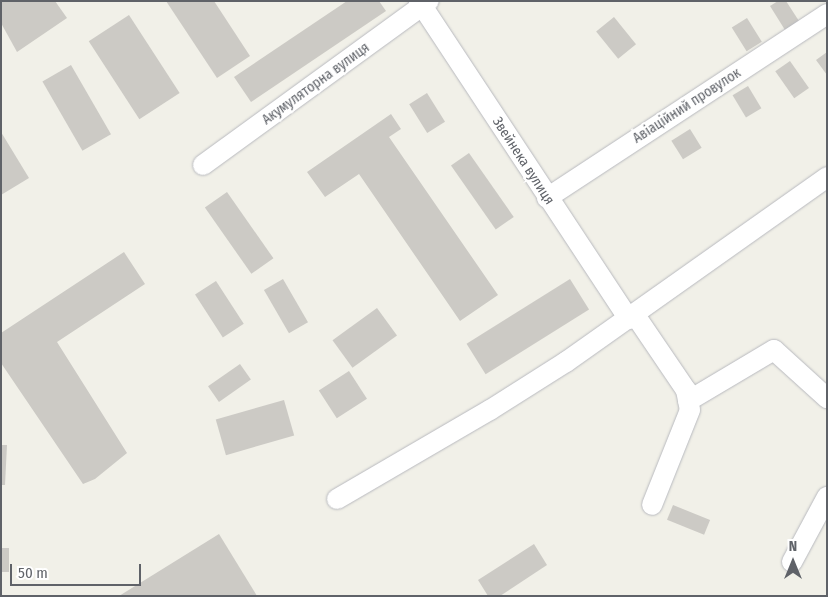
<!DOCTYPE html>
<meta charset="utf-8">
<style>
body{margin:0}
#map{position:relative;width:828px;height:597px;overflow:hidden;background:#f1f0e8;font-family:"Fira Sans Condensed",sans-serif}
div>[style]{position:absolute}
.building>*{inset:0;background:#cccac5;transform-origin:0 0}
.roads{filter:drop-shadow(0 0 1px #b8b9be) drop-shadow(0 0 1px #b8b9be)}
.minor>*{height:20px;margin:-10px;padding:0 10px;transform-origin:10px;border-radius:10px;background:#fff}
span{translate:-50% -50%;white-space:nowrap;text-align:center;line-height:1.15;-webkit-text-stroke:4.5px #fff;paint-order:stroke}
.street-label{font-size:14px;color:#5f6268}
.frame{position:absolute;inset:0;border:2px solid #5f6268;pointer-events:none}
.north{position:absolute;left:768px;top:537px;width:50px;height:50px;-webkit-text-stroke:4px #fff;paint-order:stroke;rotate:0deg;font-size:14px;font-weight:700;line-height:20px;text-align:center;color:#5f6268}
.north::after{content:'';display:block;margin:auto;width:18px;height:22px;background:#5f6268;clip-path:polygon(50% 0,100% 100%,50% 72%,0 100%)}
.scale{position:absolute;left:10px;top:564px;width:131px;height:22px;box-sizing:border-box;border:2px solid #5f6268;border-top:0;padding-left:6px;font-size:15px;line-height:18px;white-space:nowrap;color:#5f6268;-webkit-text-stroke:4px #fff;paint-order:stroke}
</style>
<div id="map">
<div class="building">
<div style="clip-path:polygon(1px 1px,55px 1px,67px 18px,17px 52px,1px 23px)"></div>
<div style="clip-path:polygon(166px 1px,214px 1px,250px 56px,217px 78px)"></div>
<div style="clip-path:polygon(347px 1px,379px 1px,386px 11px,251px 102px,234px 77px)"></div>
<div style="clip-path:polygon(778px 1px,786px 1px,799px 21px,785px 30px,770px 6px)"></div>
<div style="left:129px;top:15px;width:93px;height:48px;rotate:57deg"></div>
<div style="left:614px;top:17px;width:35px;height:23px;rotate:51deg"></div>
<div style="left:747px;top:18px;width:28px;height:18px;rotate:58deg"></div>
<div style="clip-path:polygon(827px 52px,827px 75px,816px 60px)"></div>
<div style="left:790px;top:61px;width:33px;height:18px;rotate:55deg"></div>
<div style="left:71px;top:65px;width:80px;height:33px;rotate:60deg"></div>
<div style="left:748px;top:86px;width:26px;height:18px;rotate:59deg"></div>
<div style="left:427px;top:93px;width:34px;height:21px;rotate:58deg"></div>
<div style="clip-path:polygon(391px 114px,401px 129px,389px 137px,498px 295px,460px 321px,359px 174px,325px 197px,307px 172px)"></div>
<div style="left:690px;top:129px;width:22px;height:22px;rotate:58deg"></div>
<div style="clip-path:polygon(1px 132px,29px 178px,1px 195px)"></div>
<div style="left:469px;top:153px;width:78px;height:22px;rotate:55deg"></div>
<div style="left:227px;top:192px;width:81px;height:27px;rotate:55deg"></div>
<div style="clip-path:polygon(124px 252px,145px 284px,57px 342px,127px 453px,95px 479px,83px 484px,1px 363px,1px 333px)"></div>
<div style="left:283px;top:279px;width:50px;height:22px;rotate:60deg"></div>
<div style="left:570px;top:279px;width:36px;height:122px;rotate:58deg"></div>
<div style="left:216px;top:281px;width:51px;height:25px;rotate:57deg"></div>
<div style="left:377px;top:308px;width:34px;height:55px;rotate:54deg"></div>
<div style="left:240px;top:364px;width:19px;height:39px;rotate:55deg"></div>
<div style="left:349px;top:371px;width:33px;height:36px;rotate:57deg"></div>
<div style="left:284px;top:400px;width:37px;height:71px;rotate:74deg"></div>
<div style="clip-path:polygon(1px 445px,7px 445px,5px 485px,1px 485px)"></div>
<div style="left:673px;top:505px;width:40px;height:16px;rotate:22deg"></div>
<div style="clip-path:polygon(219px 534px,257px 596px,119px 596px)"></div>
<div style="clip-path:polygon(534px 544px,547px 565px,500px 596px,488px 596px,478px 580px)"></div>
<div style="left:1px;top:548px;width:8px;height:24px"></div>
</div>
<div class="roads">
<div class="minor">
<div style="left:419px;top:1px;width:381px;rotate:56.6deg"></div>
<div style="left:203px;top:165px;width:279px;rotate:-36deg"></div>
<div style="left:547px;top:198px;width:335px;rotate:-33.3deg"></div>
<div style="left:635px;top:315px;width:91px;rotate:55.8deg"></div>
<div style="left:686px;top:390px;width:20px;rotate:79deg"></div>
<div style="left:690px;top:410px;width:102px;rotate:111.8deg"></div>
<div style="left:688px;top:401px;width:100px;rotate:-30.7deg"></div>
<div style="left:774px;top:350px;width:72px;rotate:42.2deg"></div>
<div style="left:337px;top:499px;width:177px;rotate:-30.2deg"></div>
<div style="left:490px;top:410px;width:90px;rotate:-32.3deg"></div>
<div style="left:566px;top:362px;width:320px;rotate:-35.3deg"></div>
<div style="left:792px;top:562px;width:74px;rotate:-61.7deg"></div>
</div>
</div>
<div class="street-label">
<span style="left:316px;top:84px;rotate:-36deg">Акумуляторна вулиця</span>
<span style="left:687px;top:106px;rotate:-33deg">Авіаційний провулок</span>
<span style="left:523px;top:161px;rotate:57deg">Звейнека вулиця</span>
</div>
<div class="frame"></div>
<div class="north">N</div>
<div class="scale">50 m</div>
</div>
